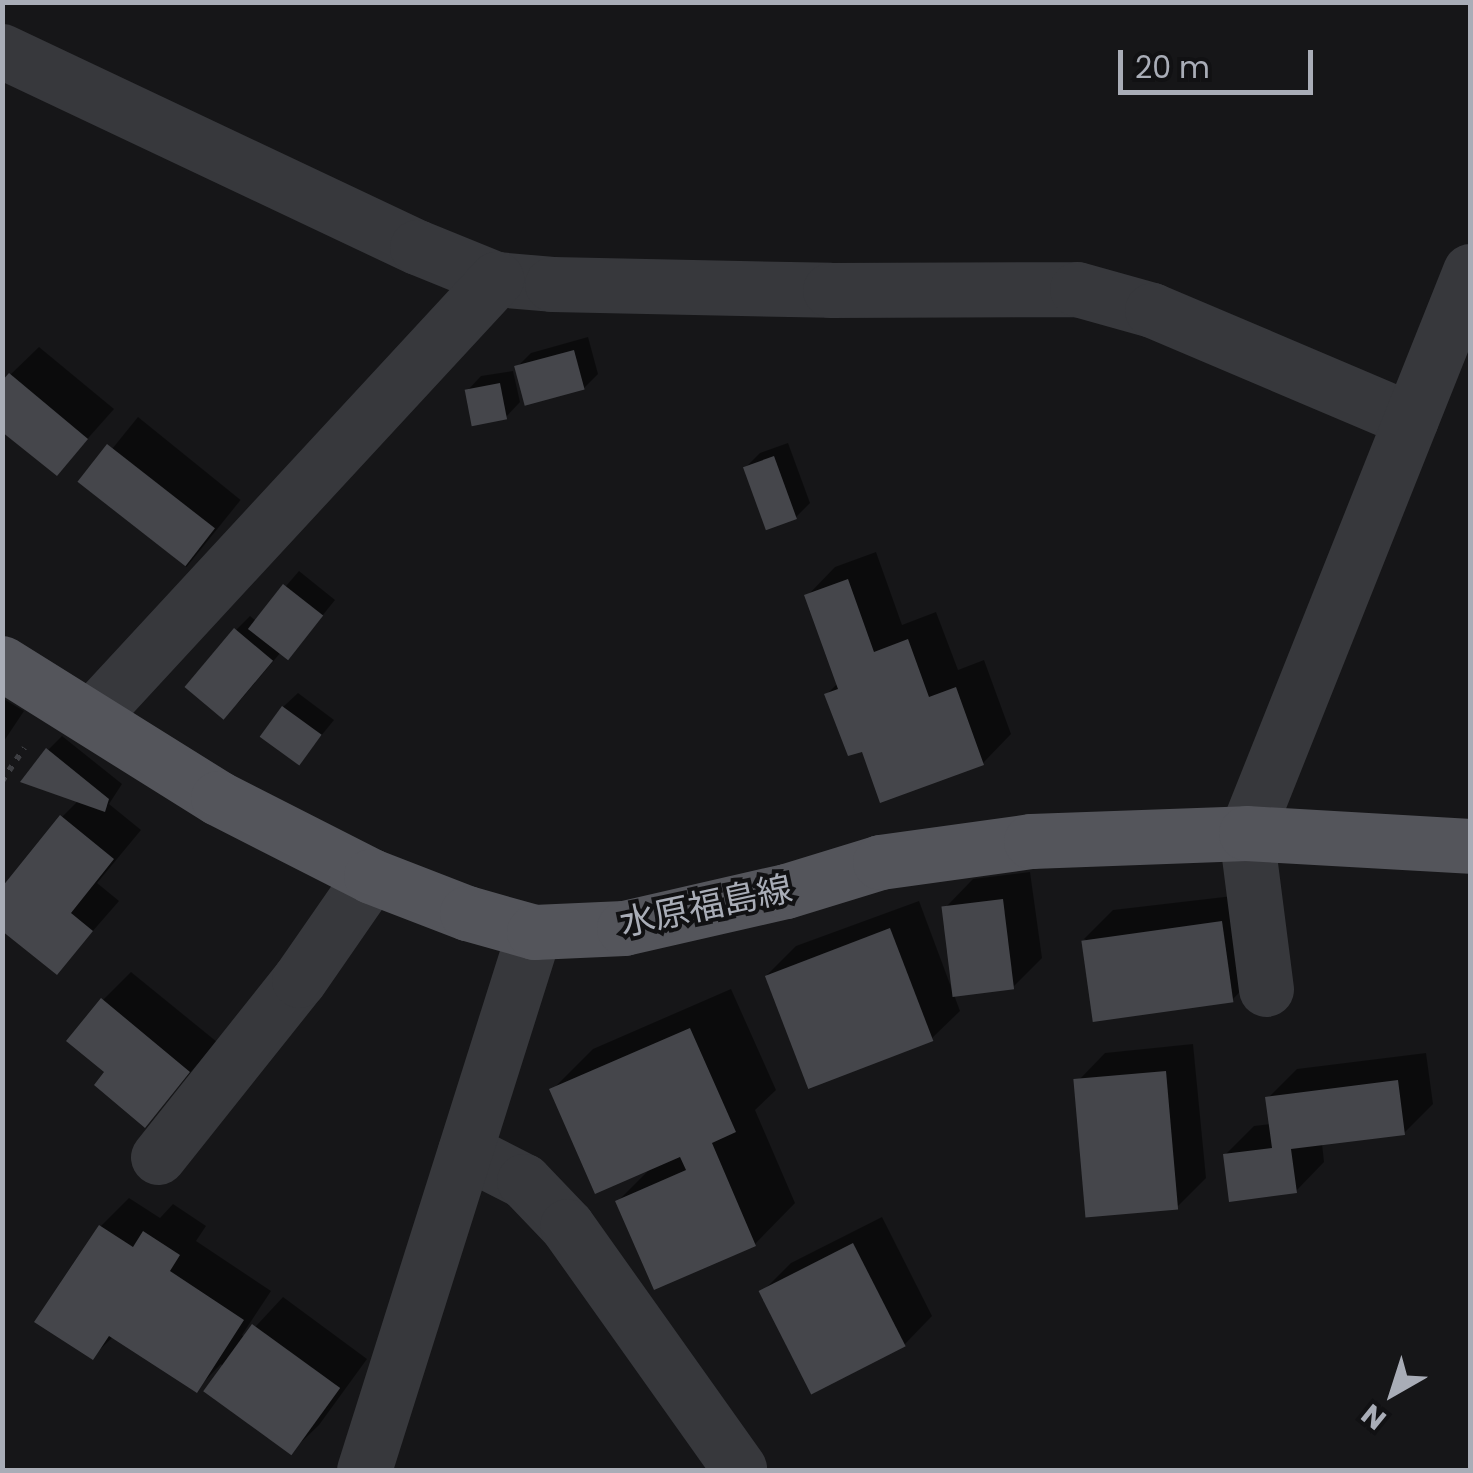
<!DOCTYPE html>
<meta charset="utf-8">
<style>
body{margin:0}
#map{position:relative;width:1473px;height:1473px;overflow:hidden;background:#161618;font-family:Poppins,"Noto Sans JP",sans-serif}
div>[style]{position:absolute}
.shadow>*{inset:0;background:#0007;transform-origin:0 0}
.building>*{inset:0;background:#45464b;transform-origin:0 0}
.path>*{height:6px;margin-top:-3px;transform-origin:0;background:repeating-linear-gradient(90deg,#3e3f43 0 5px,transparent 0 13px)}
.minor>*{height:55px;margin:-27.5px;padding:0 27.5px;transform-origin:27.5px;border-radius:27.5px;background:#37383c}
.major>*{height:55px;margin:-27.5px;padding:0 27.5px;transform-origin:27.5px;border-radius:27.5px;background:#54555b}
span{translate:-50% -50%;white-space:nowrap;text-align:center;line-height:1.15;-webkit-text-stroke:8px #111113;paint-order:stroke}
.street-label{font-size:35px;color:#a9adb7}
.frame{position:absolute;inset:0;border:5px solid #a9adb7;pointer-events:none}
.north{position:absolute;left:1343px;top:1343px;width:100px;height:100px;-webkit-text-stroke:8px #111113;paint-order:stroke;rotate:219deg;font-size:28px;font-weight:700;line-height:40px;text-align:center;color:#a9adb7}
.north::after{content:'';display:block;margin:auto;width:35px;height:45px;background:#a9adb7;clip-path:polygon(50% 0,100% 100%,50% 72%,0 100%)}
.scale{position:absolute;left:1118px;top:50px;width:195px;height:45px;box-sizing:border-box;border:5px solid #a9adb7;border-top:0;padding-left:12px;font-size:30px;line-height:35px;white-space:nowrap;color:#a9adb7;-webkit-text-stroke:8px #111113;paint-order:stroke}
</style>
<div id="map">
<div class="shadow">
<div style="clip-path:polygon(588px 337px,598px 374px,584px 388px,517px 367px,531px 353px)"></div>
<div style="clip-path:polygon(39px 347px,114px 409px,57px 473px,10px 375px)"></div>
<div style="clip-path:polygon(513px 371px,520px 402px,506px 417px,467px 391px,481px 376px)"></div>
<div style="left:138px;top:417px;width:132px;height:86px;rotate:39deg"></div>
<div style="clip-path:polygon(788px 443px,810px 503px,796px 517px,746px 467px,760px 453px)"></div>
<div style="clip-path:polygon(876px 552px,902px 625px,936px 612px,958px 670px,984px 660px,1011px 734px,983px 763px,863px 748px,827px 694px,838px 683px,807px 596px,835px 567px)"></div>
<div style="clip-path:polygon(299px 571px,335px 600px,301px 642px,281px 652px,238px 703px,236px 630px,250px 616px,256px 621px)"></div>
<div style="clip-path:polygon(298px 693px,334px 720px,298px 764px,283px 707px)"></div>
<div style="clip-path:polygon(2px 698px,24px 711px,2px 744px)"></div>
<div style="clip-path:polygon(62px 736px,122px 784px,109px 804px,141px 830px,97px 883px,119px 901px,57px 972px,62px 817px,79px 800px,48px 750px)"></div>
<div style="clip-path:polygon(1030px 872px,1042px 958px,1013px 987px,945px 908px,973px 879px)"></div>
<div style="clip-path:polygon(1250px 894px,1260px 971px,1232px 1000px,1084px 939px,1113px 910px)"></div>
<div style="clip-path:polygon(919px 901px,960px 1011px,931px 1039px,767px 975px,796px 946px)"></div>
<div style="clip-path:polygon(131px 972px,217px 1042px,145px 1124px,108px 1072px,103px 1000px)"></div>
<div style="clip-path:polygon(731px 989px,776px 1090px,755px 1110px,795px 1203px,755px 1244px,618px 1201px,652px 1167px,552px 1090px,593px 1049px)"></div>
<div style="clip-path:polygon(1193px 1044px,1206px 1178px,1178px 1206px,1077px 1082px,1105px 1053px)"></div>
<div style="clip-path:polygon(1426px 1053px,1433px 1104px,1404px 1133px,1322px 1143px,1324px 1162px,1296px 1191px,1225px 1155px,1254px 1126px,1271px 1124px,1268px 1098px,1297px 1069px)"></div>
<div style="clip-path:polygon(129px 1198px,160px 1218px,173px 1204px,206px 1226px,196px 1241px,271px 1291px,242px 1335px,245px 1338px,283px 1297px,367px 1359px,319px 1425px,290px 1453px,221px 1364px,196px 1390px,114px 1336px,92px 1357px,101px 1226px)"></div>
<div style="clip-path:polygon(882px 1217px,932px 1316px,904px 1345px,762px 1292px,791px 1263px)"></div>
</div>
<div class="building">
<div style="left:574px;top:350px;width:41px;height:62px;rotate:75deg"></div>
<div style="clip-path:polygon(9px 373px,88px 439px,57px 476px,2px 432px,2px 381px)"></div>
<div style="left:500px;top:383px;width:37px;height:36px;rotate:79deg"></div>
<div style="left:107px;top:444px;width:137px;height:48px;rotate:38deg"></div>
<div style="left:774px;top:456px;width:67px;height:33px;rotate:70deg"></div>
<div style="clip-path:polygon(848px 579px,874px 652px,908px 639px,929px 697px,956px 687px,984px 765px,880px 803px,862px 752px,848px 756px,824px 694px,838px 689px,804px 595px)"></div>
<div style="left:283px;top:584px;width:51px;height:57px;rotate:38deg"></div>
<div style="left:234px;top:628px;width:51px;height:77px;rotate:40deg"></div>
<div style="left:282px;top:706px;width:49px;height:38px;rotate:36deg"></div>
<div style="clip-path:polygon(46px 748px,109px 799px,105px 812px,20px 782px)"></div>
<div style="clip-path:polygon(60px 815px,114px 859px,71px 913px,93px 931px,57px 975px,2px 931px,2px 887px)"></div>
<div style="left:1003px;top:899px;width:91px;height:62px;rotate:83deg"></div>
<div style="left:1222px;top:921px;width:82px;height:142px;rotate:82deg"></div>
<div style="left:890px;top:928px;width:121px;height:134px;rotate:69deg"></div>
<div style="clip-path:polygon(101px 998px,190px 1072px,145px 1128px,94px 1085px,104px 1072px,66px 1041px)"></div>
<div style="clip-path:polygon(690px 1028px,736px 1132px,712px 1143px,756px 1246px,654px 1290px,615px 1201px,686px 1170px,680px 1157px,595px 1194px,549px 1089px)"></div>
<div style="left:1166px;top:1071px;width:139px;height:93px;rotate:85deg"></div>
<div style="clip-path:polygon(1398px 1080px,1405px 1135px,1291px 1149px,1297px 1193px,1229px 1202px,1223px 1154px,1272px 1148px,1265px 1097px)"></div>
<div style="clip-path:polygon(99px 1225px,133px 1247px,143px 1231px,180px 1255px,170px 1271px,244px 1320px,197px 1393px,109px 1336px,93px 1360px,34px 1322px)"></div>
<div style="left:853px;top:1243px;width:116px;height:106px;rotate:63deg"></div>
<div style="left:252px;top:1324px;width:109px;height:83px;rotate:36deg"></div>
</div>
<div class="path">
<div style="left:2px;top:781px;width:40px;rotate:-56deg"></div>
</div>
<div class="minor">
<div style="left:2px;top:51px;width:459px;rotate:25.3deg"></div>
<div style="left:417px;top:247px;width:85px;rotate:22.1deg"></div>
<div style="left:496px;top:279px;width:56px;rotate:5.1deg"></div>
<div style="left:552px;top:284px;width:278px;rotate:1.2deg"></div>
<div style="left:830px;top:290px;width:247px;rotate:-0.2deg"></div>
<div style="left:1077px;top:289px;width:78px;rotate:15.6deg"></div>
<div style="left:1152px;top:310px;width:281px;rotate:23deg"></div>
<div style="left:91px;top:717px;width:597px;rotate:-47.24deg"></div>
<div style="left:1266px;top:989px;width:157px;rotate:-97.3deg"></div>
<div style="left:1246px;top:833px;width:605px;rotate:-68.27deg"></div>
<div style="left:465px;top:1151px;width:66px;rotate:27deg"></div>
<div style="left:524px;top:1181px;width:62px;rotate:46.3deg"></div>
<div style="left:567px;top:1226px;width:297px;rotate:54.6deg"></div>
<div style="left:158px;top:1157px;width:226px;rotate:-51.5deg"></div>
<div style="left:299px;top:980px;width:126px;rotate:-55.3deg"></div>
<div style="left:364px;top:1470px;width:564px;rotate:-72.46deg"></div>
</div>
<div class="major">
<div style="left:2px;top:663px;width:255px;rotate:32deg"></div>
<div style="left:218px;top:798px;width:172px;rotate:27deg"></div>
<div style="left:371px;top:876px;width:103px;rotate:21.1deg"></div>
<div style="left:467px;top:913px;width:70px;rotate:15.8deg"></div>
<div style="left:534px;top:932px;width:90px;rotate:-2.5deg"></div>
<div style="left:624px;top:928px;width:166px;rotate:-12.9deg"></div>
<div style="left:786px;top:891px;width:98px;rotate:-17.1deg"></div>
<div style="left:880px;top:862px;width:152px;rotate:-7.9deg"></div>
<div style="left:1031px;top:841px;width:215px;rotate:-2.1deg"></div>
<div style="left:1246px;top:833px;width:224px;rotate:3.3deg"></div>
</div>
<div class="street-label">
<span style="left:706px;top:906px;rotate:-12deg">水原福島線</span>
</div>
<div class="frame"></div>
<div class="north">N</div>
<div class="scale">20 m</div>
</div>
